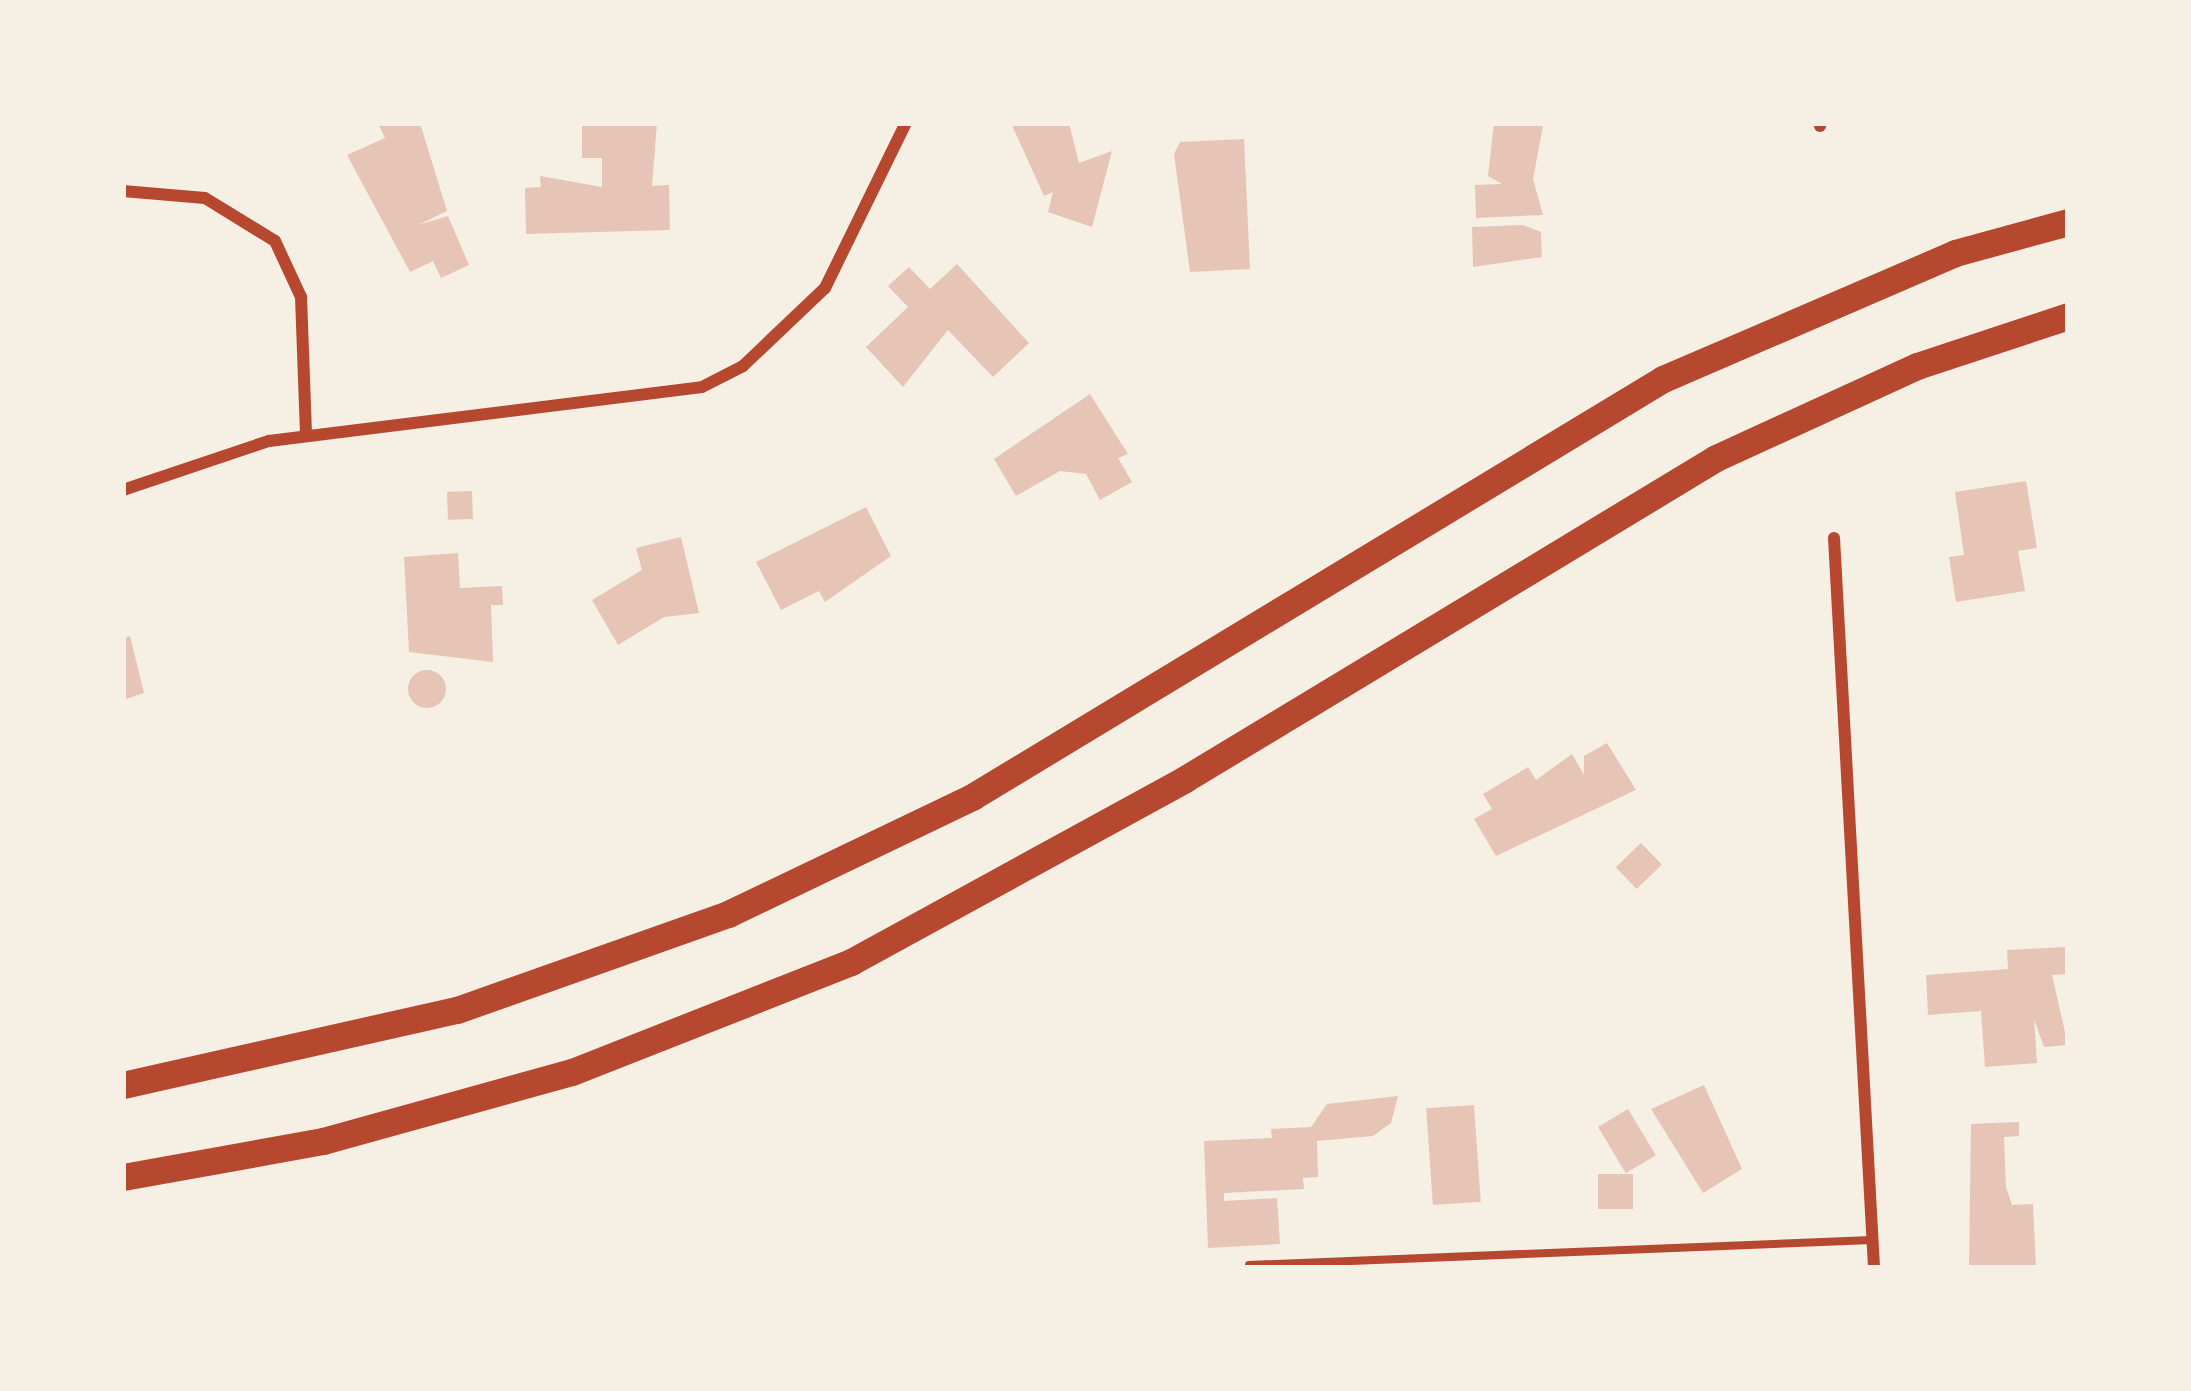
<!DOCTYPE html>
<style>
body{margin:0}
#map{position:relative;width:2191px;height:1391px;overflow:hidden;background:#f6efe4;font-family:Karla,sans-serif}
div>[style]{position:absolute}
.building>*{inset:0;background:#e6c5b7;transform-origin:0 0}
.round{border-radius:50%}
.service>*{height:8px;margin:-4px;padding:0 4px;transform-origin:4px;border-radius:4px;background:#b5482f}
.minor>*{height:12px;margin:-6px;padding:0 6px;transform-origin:6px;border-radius:6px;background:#b5482f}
.motorway>*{height:27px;margin:-13.5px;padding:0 13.5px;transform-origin:13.5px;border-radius:13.5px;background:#b5482f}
span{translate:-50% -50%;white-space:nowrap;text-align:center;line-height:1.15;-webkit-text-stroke:10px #f6efe4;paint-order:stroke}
.frame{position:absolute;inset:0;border:126px solid #f6efe4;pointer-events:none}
</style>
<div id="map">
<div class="building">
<div style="clip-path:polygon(378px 123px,420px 123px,447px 211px,418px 225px,448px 216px,469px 265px,441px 278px,433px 261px,410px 272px,347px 155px,385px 138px)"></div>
<div style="clip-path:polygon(582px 123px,657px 123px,652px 186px,669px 185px,670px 230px,526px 234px,525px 188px,541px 187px,540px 176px,602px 187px,602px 158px,582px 158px)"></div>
<div style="clip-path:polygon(1011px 123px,1069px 123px,1079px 163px,1112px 151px,1092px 227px,1048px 212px,1053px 192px,1044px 196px)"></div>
<div style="clip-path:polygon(1494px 123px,1543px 126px,1533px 179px,1543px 215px,1476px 218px,1475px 185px,1502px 184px,1488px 176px)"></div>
<div style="clip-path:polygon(1244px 139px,1250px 269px,1190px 272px,1174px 154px,1180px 142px)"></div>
<div style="clip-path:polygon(1523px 225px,1541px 232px,1542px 257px,1473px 267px,1472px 227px)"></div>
<div style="clip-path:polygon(957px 264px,1029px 343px,993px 377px,948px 330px,903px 387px,866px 347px,908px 307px,888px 286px,909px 267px,930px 289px)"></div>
<div style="clip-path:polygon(1090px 394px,1128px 454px,1118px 458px,1132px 482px,1100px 500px,1086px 474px,1060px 471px,1016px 496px,994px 459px)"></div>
<div style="clip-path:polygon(2026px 481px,2037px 548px,2018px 551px,2025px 591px,1956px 602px,1949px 557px,1964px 555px,1955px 492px)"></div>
<div style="left:472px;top:491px;width:28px;height:25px;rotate:88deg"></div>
<div style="clip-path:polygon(866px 507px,891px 556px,825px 602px,819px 591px,781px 610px,756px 562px)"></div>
<div style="clip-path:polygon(681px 537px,699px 613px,664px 617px,618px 645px,592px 600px,642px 570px,636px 548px)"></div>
<div style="clip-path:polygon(458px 553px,460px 588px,502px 586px,503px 605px,491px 605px,493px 662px,409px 652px,404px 557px)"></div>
<div style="clip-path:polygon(130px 636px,144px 693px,123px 700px,123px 639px)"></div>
<div class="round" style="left:408px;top:670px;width:38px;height:38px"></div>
<div style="clip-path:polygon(1607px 743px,1636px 790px,1496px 856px,1474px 819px,1492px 809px,1483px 794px,1528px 767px,1536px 780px,1572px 754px,1584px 775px,1584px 756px)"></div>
<div style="left:1641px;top:843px;width:30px;height:35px;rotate:46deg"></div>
<div style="clip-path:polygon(2065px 947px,2067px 974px,2052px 975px,2068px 1045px,2044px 1047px,2034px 1019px,2037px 1063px,1985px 1067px,1981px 1011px,1928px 1015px,1926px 975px,2008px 969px,2007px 950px)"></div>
<div style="clip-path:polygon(1704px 1085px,1742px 1169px,1703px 1193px,1651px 1109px)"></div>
<div style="clip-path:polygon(1398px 1096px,1391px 1123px,1373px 1136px,1317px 1141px,1318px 1177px,1303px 1178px,1304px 1189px,1224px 1193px,1224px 1201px,1277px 1198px,1280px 1244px,1208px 1248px,1204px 1141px,1272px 1138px,1271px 1129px,1311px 1127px,1327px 1104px)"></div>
<div style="left:1474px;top:1105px;width:97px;height:48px;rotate:86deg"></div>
<div style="left:1628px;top:1109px;width:54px;height:35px;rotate:59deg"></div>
<div style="clip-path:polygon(2019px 1122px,2019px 1136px,2004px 1137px,2006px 1187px,2012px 1205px,2033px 1204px,2036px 1268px,1969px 1268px,1971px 1124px)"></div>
<div style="left:1598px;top:1174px;width:35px;height:35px"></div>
</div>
<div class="service">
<div style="left:1249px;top:1265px;width:623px;rotate:-2.3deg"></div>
</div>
<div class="minor">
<div style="left:1820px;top:126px;width:3px;rotate:-90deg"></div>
<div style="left:123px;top:191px;width:82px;rotate:4.9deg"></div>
<div style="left:205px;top:198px;width:82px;rotate:31.6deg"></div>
<div style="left:275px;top:241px;width:62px;rotate:65.1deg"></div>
<div style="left:301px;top:297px;width:139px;rotate:87.9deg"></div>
<div style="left:123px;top:490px;width:154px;rotate:-18.6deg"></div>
<div style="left:269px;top:441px;width:436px;rotate:-7.1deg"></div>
<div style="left:702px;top:387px;width:46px;rotate:-27.1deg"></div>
<div style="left:743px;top:366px;width:113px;rotate:-43.6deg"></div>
<div style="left:825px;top:288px;width:184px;rotate:-63.9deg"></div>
<div style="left:1834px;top:538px;width:731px;rotate:86.86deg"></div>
</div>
<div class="motorway">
<div style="left:123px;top:1085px;width:342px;rotate:-12.7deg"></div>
<div style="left:457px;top:1010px;width:288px;rotate:-19.5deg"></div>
<div style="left:728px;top:914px;width:271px;rotate:-25.6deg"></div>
<div style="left:972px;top:797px;width:808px;rotate:-31.17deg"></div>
<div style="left:1663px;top:379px;width:318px;rotate:-23.3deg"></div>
<div style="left:1955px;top:253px;width:117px;rotate:-15.3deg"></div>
<div style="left:123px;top:1177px;width:203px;rotate:-10.2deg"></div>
<div style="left:323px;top:1141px;width:258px;rotate:-15.5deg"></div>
<div style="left:572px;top:1072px;width:300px;rotate:-21.5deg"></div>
<div style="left:851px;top:962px;width:381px;rotate:-28.7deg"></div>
<div style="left:1185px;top:779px;width:620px;rotate:-31.15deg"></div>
<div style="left:1716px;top:458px;width:221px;rotate:-24.6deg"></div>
<div style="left:1917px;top:366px;width:159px;rotate:-18.3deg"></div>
</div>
<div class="frame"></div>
</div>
